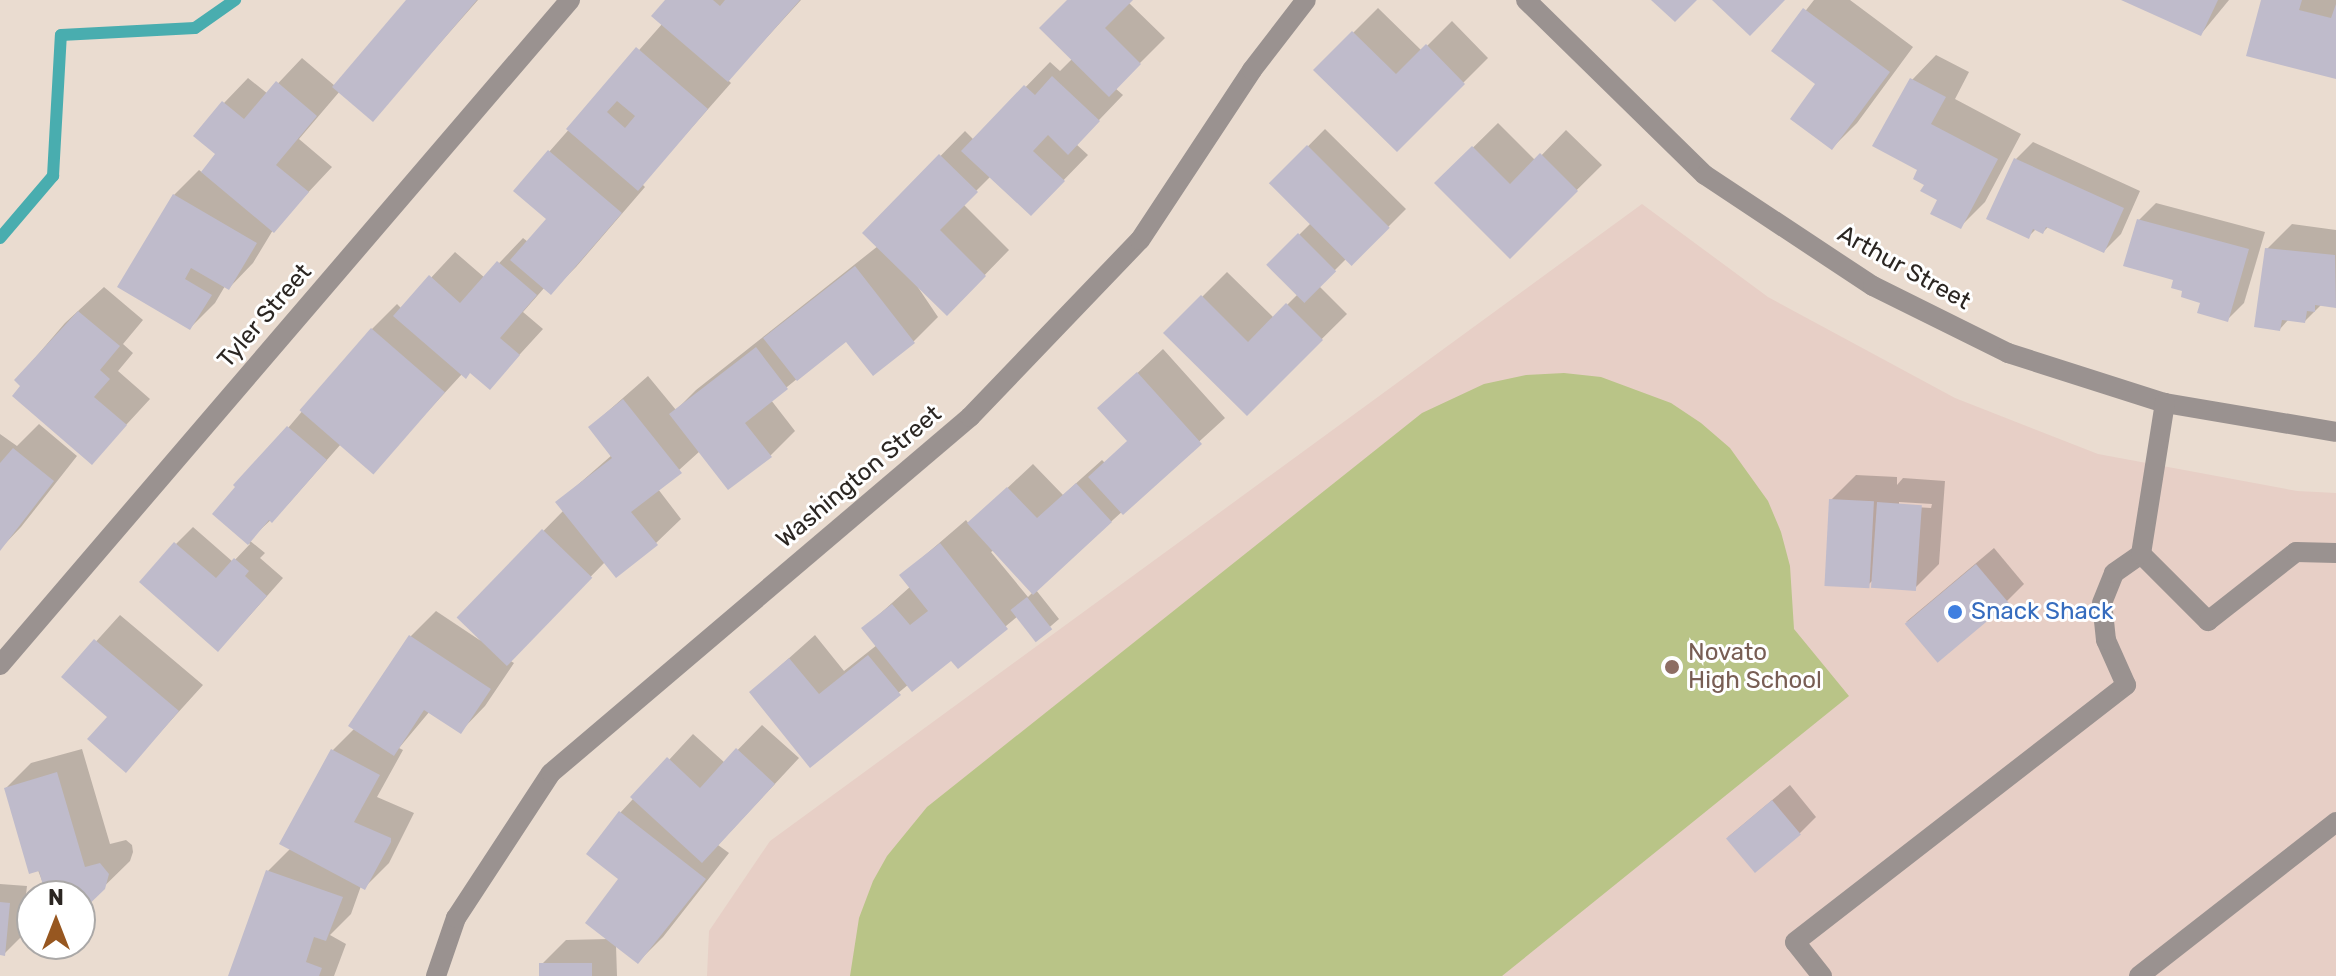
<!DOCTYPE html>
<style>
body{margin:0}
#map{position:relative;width:2336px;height:976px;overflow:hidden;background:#eadcd0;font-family:Rubik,sans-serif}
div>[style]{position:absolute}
.education>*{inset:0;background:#e7cfc6}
.green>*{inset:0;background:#b9c487}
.shadow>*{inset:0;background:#0003}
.stream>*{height:12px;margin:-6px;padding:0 6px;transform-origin:6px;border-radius:6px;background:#49adaf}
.building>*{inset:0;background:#bfbbcb;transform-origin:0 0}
.minor>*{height:20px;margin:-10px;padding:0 10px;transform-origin:10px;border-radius:10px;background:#9a9290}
.dots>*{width:22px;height:22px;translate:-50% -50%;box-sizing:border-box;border:4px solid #fff;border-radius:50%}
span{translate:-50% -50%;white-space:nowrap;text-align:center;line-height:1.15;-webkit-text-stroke:6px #fff;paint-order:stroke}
.street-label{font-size:24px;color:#2b2622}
.shop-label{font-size:24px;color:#366cbe}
.left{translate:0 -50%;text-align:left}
.education-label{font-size:24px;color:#785e54}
.north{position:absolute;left:16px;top:880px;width:80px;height:80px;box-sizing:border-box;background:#fff;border:2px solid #aaa8a7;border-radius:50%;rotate:0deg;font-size:22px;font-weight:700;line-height:32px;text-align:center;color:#2b2622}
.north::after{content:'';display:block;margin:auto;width:28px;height:36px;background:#975720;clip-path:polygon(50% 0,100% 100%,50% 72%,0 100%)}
</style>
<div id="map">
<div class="education">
<div style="clip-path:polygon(1642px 204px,1768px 297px,1955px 398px,2098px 454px,2297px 491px,2336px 493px,2336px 976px,707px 976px,709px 931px,770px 841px)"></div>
</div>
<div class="green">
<div style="clip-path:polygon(1564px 373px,1601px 377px,1671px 403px,1701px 423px,1730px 448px,1768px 501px,1781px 532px,1790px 566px,1794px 629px,1849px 696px,1502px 976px,850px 976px,859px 918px,873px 881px,887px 856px,927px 807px,1422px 413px,1484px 384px,1526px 375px)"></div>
</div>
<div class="shadow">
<div style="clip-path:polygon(409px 0,478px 0,373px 119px,340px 91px,299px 139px,332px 167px,273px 230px,253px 263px,229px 288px,225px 286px,215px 303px,190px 328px,174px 195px,199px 170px,203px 173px,218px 154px,224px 103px,248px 78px,268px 94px,302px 58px,335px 86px)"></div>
<div style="clip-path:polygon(667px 0,801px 0,728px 80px,731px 83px,642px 184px,645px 187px,576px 267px,551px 292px,545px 287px,523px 312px,543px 329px,490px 387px,471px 371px,462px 374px,373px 471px,341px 444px,289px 503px,249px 540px,265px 553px,260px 558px,283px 578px,235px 632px,176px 544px,193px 527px,233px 562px,250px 544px,215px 514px,372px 329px,397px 304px,402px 309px,455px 252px,485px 278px,523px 238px,528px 242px,549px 219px,549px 152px,663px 23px)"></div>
<div style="clip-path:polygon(1070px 0,1130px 0,1128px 2px,1165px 38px,1115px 88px,1123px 95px,1076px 144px,1088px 155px,1055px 189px,991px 176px,963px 204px,1009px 250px,972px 288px,913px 280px,938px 317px,914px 341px,873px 373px,846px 339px,771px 400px,795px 431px,770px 456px,700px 451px,658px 489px,681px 519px,656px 543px,605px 562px,509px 660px,514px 663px,485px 706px,461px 731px,430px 711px,399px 748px,403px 750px,377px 797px,414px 813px,389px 863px,365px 887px,361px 886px,351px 914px,330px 935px,346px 944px,334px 976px,230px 976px,268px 871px,291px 848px,282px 843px,333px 750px,355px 728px,351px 725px,411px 636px,436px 611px,481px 641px,459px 617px,564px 510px,558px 502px,612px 455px,590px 427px,648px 376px,676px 410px,696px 390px,878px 246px,865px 233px,965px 131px,974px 140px,1050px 62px,1060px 71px,1073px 58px)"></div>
<div style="clip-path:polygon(1814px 0,1850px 0,1913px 47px,1857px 123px,1832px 148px,1818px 84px,1774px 51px)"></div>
<div style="clip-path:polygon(2126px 0,2229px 0,2201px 34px)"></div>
<div style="clip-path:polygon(2263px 0,2336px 0,2336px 77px)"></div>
<div style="clip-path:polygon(1378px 8px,1422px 51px,1452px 21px,1488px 58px,1397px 149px,1316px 70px)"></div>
<div style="clip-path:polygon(1936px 55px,1969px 72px,1955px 99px,2021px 134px,1985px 202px,1960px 227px,1926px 184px,1912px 80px)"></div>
<div style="clip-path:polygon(1498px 123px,1536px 161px,1566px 130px,1602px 165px,1510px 256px,1437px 183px)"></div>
<div style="clip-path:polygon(1325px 129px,1406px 209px,1353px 262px,1348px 257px,1319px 286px,1347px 314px,1247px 413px,1166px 333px,1227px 272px,1274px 318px,1298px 294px,1269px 265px,1312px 222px,1272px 183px)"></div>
<div style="clip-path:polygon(2033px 142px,2140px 191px,2121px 234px,2104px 251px,2049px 226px,2043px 232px,2036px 229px,2029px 236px,2016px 159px)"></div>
<div style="clip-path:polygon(2156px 203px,2265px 232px,2244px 303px,2227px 320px,2185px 290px,2139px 220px)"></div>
<div style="clip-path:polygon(2292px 224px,2336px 230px,2336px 306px,2322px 304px,2305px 321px,2289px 319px,2280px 329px,2267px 249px)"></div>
<div style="clip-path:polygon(104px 287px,143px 320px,123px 344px,133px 353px,118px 371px,150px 399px,92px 462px,16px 380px,65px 323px)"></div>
<div style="clip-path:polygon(evenodd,1163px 349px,1225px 418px,1036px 590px,1059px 619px,1037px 638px,1018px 616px,958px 666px,951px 658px,909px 684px,811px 765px,751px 692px,815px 635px,844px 671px,877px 645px,864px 628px,911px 586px,902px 575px,966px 520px,969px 524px,1033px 464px,1063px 495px,1102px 460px,1105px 463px,1129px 440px,1100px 408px,1163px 349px,994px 550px,1033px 592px,1028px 597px,991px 552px,994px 550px)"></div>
<div style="clip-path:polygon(39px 424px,77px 456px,21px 527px,0 549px,0 434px,17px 446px)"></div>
<div style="clip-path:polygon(evenodd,1856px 475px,1897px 477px,1897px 485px,1903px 478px,1945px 481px,1939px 564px,1914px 589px,1874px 579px,1866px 587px,1831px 500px,1856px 475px,1899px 502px,1932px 504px,1931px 508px,1899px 506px,1899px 502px)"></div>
<div style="clip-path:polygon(1994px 548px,2024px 584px,2007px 601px,1906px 622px)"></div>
<div style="clip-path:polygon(120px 615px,203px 685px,126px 770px,110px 717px,64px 677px)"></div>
<div style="clip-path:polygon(762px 725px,799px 758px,718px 845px,729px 853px,663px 937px,638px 962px,616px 945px,617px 976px,541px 976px,541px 965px,566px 940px,609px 939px,621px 879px,620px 813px,693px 734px,725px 763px)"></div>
<div style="clip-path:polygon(82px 749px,110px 844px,126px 840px,132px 845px,133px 852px,130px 861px,80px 910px,80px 896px,48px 896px,6px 788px,31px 763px)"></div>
<div style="clip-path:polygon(1790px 785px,1816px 817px,1799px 834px,1728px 837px)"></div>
<div style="clip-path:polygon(0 884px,27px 886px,21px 937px,4px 954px,0 953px)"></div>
</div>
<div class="stream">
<div style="left:0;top:238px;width:82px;rotate:-49.5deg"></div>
<div style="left:53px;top:176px;width:141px;rotate:-86.8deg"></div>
<div style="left:61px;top:35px;width:134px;rotate:-3deg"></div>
<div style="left:195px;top:28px;width:49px;rotate:-35deg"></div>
</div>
<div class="building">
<div style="clip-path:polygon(406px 0,477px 0,373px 122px,332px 87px)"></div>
<div style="clip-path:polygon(665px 0,713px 0,720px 6px,725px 0,800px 0,728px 82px,651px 16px)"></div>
<div style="clip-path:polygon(1067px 0,1133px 0,1105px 28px,1141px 64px,1109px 97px,1039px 28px)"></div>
<div style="clip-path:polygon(1651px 0,1697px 0,1675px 22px)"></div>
<div style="clip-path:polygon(1712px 0,1785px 0,1750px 36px)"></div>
<div style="clip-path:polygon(2121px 0,2218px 0,2201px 36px)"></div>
<div style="clip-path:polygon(2261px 0,2302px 0,2299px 10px,2331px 18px,2336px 4px,2336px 79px,2246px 56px)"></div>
<div style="clip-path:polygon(1803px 8px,1890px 72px,1832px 150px,1790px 119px,1815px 84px,1771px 51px)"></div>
<div style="clip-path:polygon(1352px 31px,1396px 74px,1426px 44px,1465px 84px,1397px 152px,1313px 70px)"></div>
<div style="clip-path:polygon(evenodd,636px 47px,708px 109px,638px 191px,566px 129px,636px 47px,617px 101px,635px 116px,625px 128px,607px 112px,617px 101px)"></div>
<div style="clip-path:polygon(1052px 76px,1100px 121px,1068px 155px,1048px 135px,1033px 151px,1065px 181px,1031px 216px,961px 151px,1024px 85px,1035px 95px)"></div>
<div style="clip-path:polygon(1910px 78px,1946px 97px,1931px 124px,1998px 159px,1961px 229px,1930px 214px,1937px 200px,1920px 191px,1924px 185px,1913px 179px,1917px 170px,1872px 146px)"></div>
<div style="clip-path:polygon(276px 81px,317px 116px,276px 165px,309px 192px,274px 233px,201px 172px,215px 154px,193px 136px,222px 101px,244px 119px)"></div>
<div style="left:1307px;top:145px;width:117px;height:54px;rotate:45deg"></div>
<div style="clip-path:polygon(1472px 146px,1510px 184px,1540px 153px,1578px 191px,1510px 259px,1434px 183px)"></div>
<div style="clip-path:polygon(548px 150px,622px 213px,551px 295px,510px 260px,546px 219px,513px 191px)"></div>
<div style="clip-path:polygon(939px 154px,978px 192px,940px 230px,986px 276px,947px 316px,862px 233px)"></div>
<div style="clip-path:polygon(2014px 158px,2124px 208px,2104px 253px,2046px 227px,2043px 234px,2033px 229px,2029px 239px,1986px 219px)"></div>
<div style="clip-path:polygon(173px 194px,257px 243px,229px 290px,191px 268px,185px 279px,212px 295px,190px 330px,117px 287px)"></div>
<div style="clip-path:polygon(2137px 219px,2249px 249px,2228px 322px,2197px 313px,2200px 303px,2181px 297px,2182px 291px,2171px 288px,2173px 280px,2123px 266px)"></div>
<div style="left:1298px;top:233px;width:54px;height:45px;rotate:45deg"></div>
<div style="clip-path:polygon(2265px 248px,2335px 255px,2336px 308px,2315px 305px,2315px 312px,2307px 311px,2305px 323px,2282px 320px,2280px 331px,2254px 327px)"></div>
<div style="clip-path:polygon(497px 261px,537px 295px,500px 338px,520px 355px,490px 390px,470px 373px,466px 379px,393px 316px,429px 275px,460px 303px)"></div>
<div style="clip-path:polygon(855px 266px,915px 343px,873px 376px,846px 342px,797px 381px,763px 338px)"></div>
<div style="clip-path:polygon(1201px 295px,1248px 342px,1286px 303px,1323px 340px,1247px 416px,1163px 333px)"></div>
<div style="clip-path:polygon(78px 311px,120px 346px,100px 370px,110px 379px,94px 397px,127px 425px,92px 465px,12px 396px,20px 386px,14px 380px)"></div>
<div style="left:371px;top:328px;width:98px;height:109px;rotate:41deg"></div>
<div style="clip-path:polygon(756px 347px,788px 389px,745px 423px,772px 457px,728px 490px,669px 414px)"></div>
<div style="clip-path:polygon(1137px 372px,1202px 444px,1123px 515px,1088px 477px,1127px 441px,1097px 408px)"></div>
<div style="clip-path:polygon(623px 399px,682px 473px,631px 512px,658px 545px,616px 578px,555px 502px,612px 458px,588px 427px)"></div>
<div style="clip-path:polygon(287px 426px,327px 460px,272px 523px,269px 520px,248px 545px,212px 514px,235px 487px,233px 485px)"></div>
<div style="clip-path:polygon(13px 448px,54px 481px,0 551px,0 463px)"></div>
<div style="clip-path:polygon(1076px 483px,1112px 522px,1033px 595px,967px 523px,1007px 487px,1037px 518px)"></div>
<div style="left:1829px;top:499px;width:45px;height:87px;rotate:3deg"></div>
<div style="left:1877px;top:502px;width:45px;height:86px;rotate:4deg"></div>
<div style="left:542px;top:529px;width:70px;height:123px;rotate:44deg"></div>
<div style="clip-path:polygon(174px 542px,216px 578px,234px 558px,249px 571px,245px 576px,267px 596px,218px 652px,139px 582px)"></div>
<div style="clip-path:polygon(940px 543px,1008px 629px,958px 669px,951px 661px,912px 692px,861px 628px,892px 604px,910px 625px,928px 611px,899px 575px)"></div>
<div style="left:1976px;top:564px;width:51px;height:93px;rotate:50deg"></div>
<div style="left:1027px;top:597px;width:41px;height:21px;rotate:52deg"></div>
<div style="clip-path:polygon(409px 635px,491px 689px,461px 734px,424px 710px,394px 756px,348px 726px)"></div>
<div style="clip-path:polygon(94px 639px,179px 711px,126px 773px,87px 739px,107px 717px,61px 677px)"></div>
<div style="clip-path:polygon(868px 655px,901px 695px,810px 768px,749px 692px,789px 658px,819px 694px)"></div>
<div style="clip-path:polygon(736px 748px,775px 784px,702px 863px,630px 797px,667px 757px,700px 788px)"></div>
<div style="clip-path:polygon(331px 749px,380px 775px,354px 822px,391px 838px,391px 842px,365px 890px,279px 844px)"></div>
<div style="clip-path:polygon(57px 772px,85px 867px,100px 863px,109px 874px,105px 889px,80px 913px,80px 896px,46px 896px,39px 871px,29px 874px,4px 788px)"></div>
<div style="left:1772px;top:800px;width:45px;height:60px;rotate:50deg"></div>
<div style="clip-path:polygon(619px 811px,706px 879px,638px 964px,585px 923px,618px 879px,586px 854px)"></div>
<div style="clip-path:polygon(266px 870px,343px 897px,326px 941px,314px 937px,306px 962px,322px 968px,319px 976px,228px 976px)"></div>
<div style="clip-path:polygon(0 902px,10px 903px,5px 956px,0 955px)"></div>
<div style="left:592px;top:963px;width:13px;height:53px;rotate:90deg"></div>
</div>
<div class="minor">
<div style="left:1526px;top:0;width:250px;rotate:44.4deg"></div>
<div style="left:1705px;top:175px;width:201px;rotate:33.5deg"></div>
<div style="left:1873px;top:286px;width:151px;rotate:26.4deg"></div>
<div style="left:2008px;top:353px;width:165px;rotate:17.7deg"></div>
<div style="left:2165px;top:403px;width:173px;rotate:9.6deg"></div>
<div style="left:2141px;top:554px;width:95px;rotate:45deg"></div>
<div style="left:2208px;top:621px;width:112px;rotate:-38.1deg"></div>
<div style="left:2296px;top:552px;width:40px;rotate:1.4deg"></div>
<div style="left:0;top:665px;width:876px;rotate:-49.4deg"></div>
<div style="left:436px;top:976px;width:61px;rotate:-71deg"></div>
<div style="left:456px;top:918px;width:173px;rotate:-56.8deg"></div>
<div style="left:551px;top:773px;width:550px;rotate:-40.35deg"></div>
<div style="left:970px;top:417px;width:245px;rotate:-46.2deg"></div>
<div style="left:1140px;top:240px;width:204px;rotate:-56.6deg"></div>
<div style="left:1252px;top:70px;width:88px;rotate:-52.4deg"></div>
<div style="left:1822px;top:976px;width:43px;rotate:-128.5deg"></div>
<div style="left:1795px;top:942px;width:419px;rotate:-37.8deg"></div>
<div style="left:2126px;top:685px;width:49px;rotate:-114deg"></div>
<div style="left:2106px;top:640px;width:37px;rotate:-96deg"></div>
<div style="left:2102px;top:603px;width:32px;rotate:-68deg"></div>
<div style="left:2114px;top:573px;width:33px;rotate:-35deg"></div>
<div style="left:2141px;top:554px;width:153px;rotate:-81deg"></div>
<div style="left:2139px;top:976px;width:250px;rotate:-38deg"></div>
</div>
<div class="dots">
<div style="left:1955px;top:612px;background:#3f7fe0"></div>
<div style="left:1672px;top:667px;background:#8d6e63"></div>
</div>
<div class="street-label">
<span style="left:1904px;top:268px;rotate:29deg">Arthur Street</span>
<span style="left:265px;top:316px;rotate:-49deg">Tyler Street</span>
<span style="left:859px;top:477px;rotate:-40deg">Washington Street</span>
</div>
<div class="shop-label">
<span class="left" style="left:1971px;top:612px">Snack Shack</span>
</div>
<div class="education-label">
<span class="left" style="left:1688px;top:667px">Novato<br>High School</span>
</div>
<div class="north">N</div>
</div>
